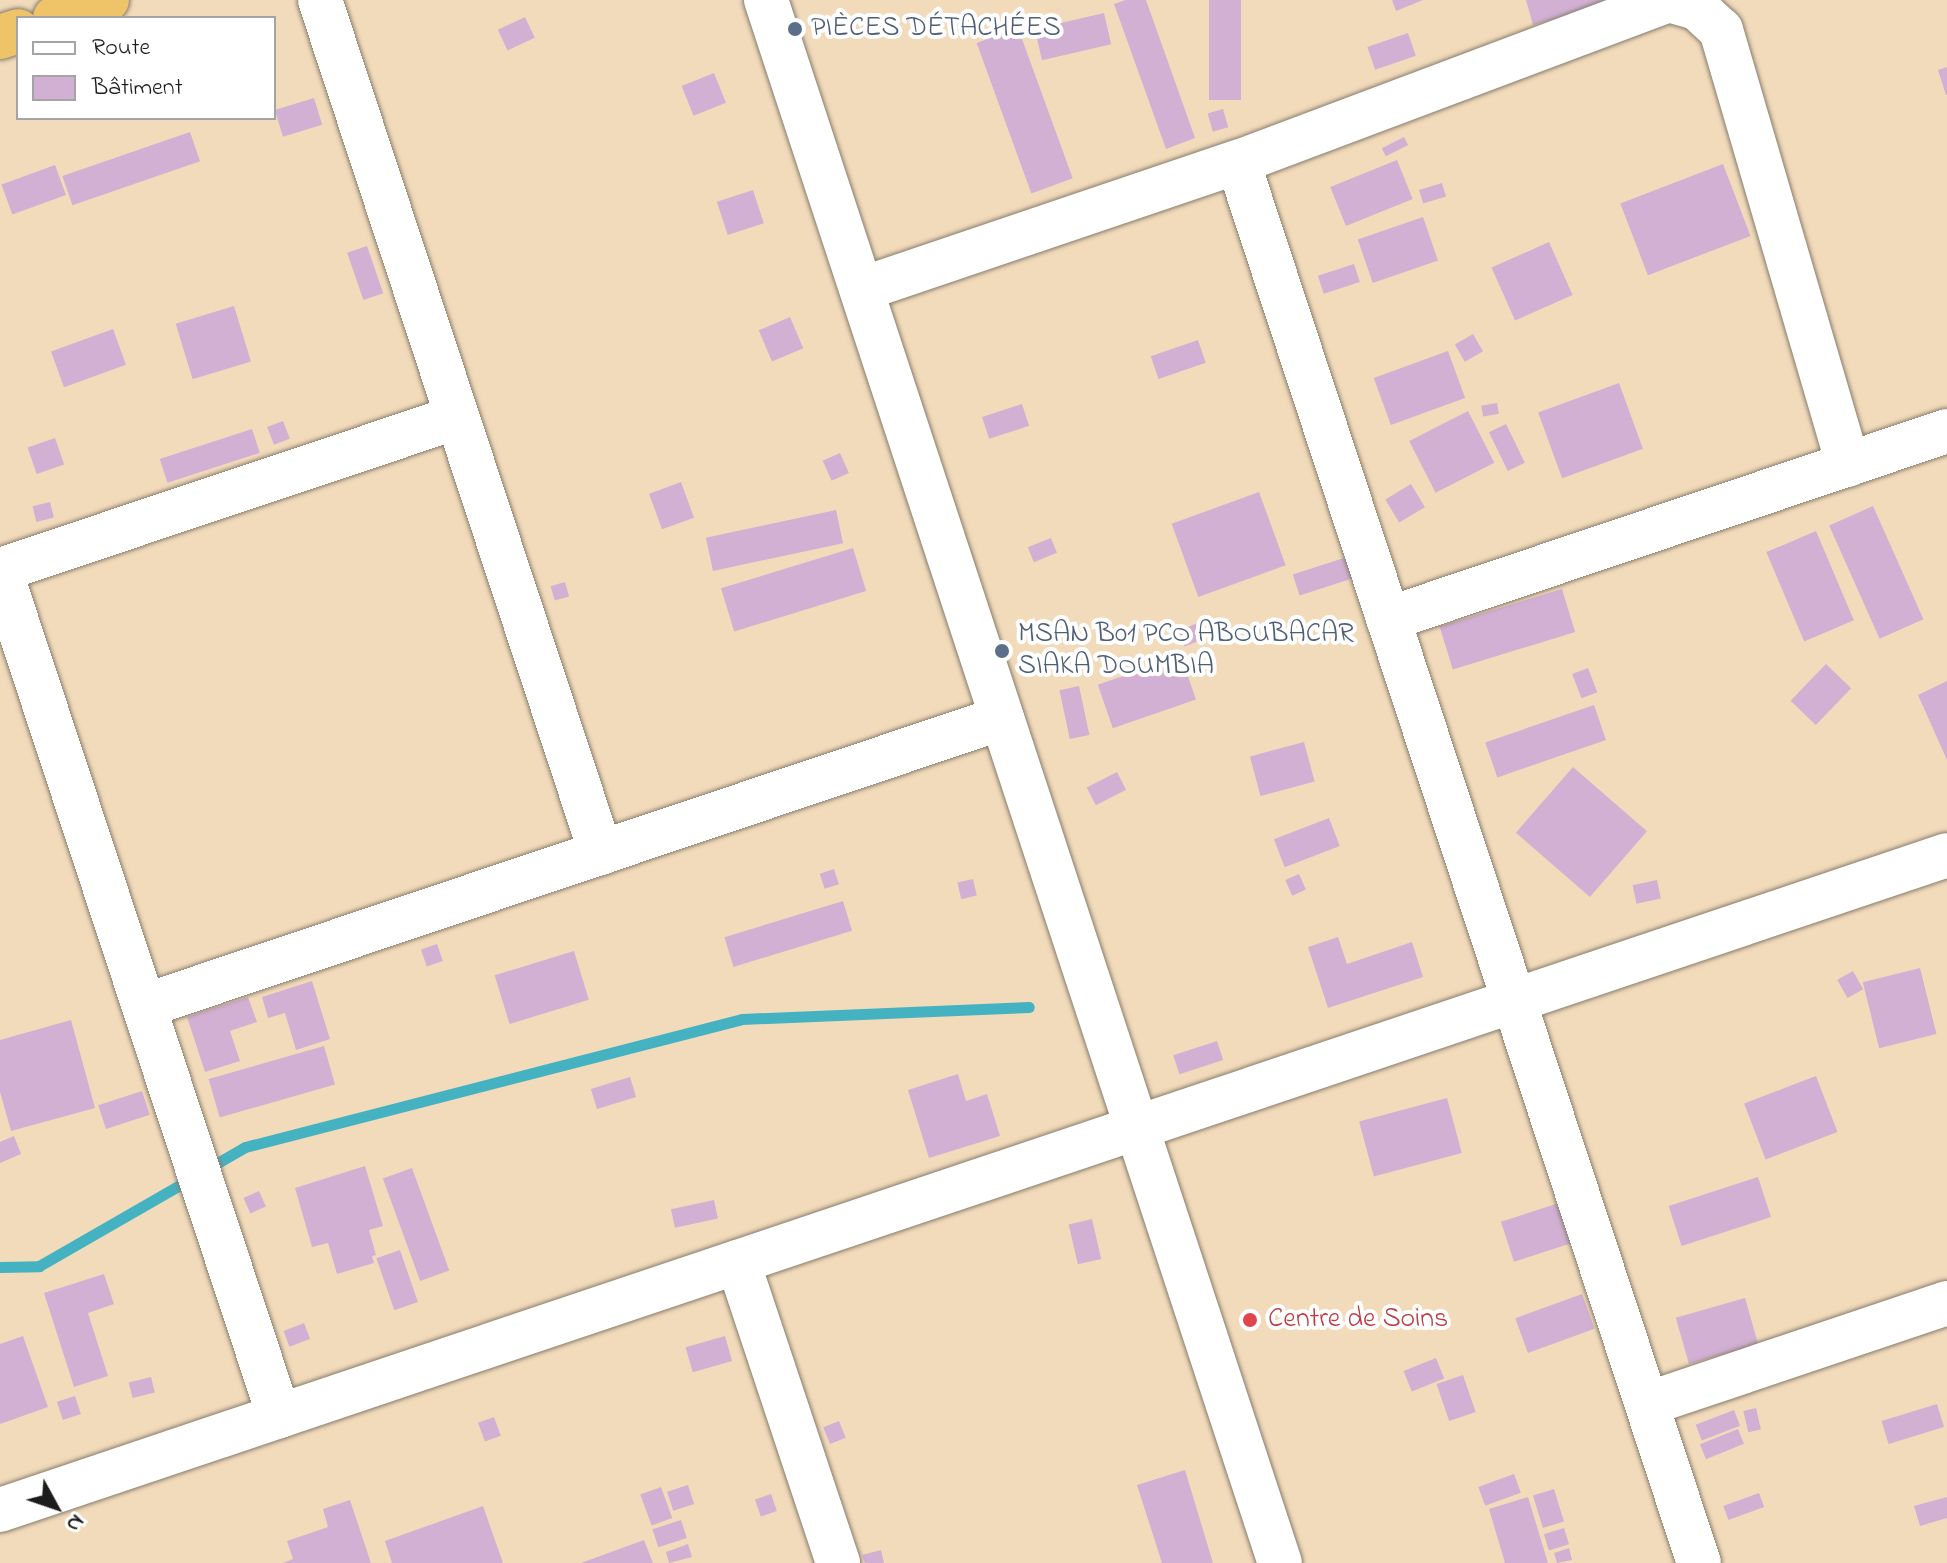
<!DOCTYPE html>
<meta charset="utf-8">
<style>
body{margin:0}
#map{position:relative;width:1947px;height:1563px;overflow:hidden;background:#f2dbbb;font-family:"Indie Flower",sans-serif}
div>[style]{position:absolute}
.stream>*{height:11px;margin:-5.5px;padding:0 5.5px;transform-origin:5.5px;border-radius:5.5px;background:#45b2c1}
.building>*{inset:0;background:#d2b0d4;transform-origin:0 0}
.roads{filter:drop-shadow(0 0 2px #877c6c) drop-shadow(0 0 2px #877c6c)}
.minor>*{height:44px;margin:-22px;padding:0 22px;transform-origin:22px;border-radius:22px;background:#fff}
.highway>*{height:44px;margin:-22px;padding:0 22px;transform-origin:22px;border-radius:22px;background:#efc469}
.dots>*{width:22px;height:22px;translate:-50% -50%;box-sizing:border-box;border:4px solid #fff;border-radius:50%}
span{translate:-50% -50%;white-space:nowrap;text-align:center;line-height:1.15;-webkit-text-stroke:8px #fff;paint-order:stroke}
.service-label{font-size:28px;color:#4e5e75}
.left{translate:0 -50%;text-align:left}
.health-label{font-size:28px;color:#be3a42}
.legend{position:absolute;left:16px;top:16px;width:260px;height:104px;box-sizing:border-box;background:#fff;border:2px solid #a4a4a4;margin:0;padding:10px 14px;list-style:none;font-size:24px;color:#1c1c1c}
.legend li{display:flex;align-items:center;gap:16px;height:40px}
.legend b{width:40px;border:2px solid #a4a4a4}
.north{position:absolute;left:16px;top:1467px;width:80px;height:80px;-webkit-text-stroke:6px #fff;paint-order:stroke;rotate:130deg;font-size:22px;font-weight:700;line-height:32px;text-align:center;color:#1c1c1c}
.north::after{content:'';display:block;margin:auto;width:28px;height:36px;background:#1c1c1c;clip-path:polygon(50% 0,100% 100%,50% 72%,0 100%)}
</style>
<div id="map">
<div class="stream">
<div style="left:207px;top:1169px;width:44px;rotate:-30.1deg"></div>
<div style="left:245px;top:1147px;width:513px;rotate:-14.44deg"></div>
<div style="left:742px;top:1019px;width:287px;rotate:-2.4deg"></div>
<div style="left:0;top:1267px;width:39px;rotate:-1deg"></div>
<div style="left:39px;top:1266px;width:177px;rotate:-29.9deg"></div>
</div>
<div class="building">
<div style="clip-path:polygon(1126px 0,1146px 0,1195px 138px,1166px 149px,1114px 4px)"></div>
<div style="left:1209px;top:0;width:32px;height:100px"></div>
<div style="clip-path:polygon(1392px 0,1423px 0,1396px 11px)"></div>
<div style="clip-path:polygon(1526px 0,1620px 0,1620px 1px,1533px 25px)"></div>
<div style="left:1104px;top:13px;width:32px;height:71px;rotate:77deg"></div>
<div style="left:525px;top:17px;width:23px;height:30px;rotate:65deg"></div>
<div style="left:1018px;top:28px;width:160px;height:44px;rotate:70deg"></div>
<div style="left:1408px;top:33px;width:24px;height:43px;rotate:71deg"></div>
<div style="clip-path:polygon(1947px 67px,1947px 95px,1946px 95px,1938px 70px)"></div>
<div style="left:714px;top:73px;width:32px;height:35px;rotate:68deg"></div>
<div style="left:314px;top:98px;width:28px;height:41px;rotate:73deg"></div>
<div style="left:1223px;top:109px;width:19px;height:16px;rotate:74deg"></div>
<div style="left:190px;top:132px;width:31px;height:135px;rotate:71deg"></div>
<div style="left:1404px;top:137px;width:9px;height:25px;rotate:63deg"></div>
<div style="left:1397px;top:160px;width:42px;height:72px;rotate:68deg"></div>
<div style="left:1723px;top:164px;width:77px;height:110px;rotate:69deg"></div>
<div style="left:55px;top:165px;width:32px;height:57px;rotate:70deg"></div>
<div style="left:1442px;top:183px;width:14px;height:24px;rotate:73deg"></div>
<div style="left:753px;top:190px;width:35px;height:38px;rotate:72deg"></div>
<div style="left:1423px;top:217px;width:46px;height:69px;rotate:71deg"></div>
<div style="left:1549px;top:242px;width:58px;height:63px;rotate:66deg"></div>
<div style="left:367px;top:246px;width:50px;height:21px;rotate:71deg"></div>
<div style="left:1354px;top:264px;width:19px;height:38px;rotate:72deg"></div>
<div style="left:234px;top:306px;width:58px;height:61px;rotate:73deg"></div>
<div style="left:790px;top:317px;width:34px;height:34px;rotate:67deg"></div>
<div style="left:113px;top:329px;width:38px;height:66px;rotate:70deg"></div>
<div style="left:1473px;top:334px;width:20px;height:21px;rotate:60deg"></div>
<div style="left:1198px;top:340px;width:24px;height:50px;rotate:71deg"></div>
<div style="left:1448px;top:351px;width:50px;height:79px;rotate:70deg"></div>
<div style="left:1619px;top:383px;width:70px;height:86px;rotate:70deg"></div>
<div style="left:1497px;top:403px;width:11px;height:16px;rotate:80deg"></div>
<div style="left:1022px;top:404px;width:23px;height:42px;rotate:72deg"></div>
<div style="left:1468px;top:411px;width:58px;height:66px;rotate:63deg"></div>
<div style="left:283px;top:421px;width:19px;height:17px;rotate:69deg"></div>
<div style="left:1506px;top:424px;width:43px;height:19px;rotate:64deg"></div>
<div style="left:252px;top:429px;width:25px;height:97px;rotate:72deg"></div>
<div style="left:55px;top:438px;width:28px;height:29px;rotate:71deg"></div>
<div style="left:840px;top:453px;width:22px;height:19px;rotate:66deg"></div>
<div style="left:681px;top:482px;width:38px;height:34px;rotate:70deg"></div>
<div style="left:1411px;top:484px;width:27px;height:30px;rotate:59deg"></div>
<div style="left:1259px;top:492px;width:78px;height:93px;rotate:70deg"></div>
<div style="left:50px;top:502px;width:16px;height:18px;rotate:76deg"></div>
<div style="left:1873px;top:506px;width:124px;height:48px;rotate:66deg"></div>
<div style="left:836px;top:510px;width:34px;height:133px;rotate:78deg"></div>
<div style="left:1816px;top:531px;width:97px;height:54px;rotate:67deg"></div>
<div style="left:1051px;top:538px;width:16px;height:25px;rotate:68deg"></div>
<div style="left:853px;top:548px;width:45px;height:138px;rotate:73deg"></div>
<div style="left:1347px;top:557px;width:22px;height:57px;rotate:72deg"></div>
<div style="left:565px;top:582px;width:15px;height:15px;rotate:74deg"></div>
<div style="left:1562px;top:589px;width:45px;height:128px;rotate:73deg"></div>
<div style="left:1198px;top:623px;width:17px;height:21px;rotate:69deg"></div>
<div style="left:1181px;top:656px;width:46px;height:88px;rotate:71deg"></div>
<div style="left:1826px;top:664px;width:35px;height:51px;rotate:44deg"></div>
<div style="left:1588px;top:668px;width:26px;height:17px;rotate:69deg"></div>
<div style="clip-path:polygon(1947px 681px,1947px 760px,1918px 695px)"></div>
<div style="left:1079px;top:686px;width:50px;height:20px;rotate:78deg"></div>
<div style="left:1594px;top:705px;width:37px;height:115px;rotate:71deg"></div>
<div style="left:1304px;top:742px;width:41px;height:56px;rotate:75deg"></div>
<div style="left:1573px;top:767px;width:98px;height:87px;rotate:41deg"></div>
<div style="left:1117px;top:772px;width:20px;height:34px;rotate:63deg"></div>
<div style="left:1329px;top:818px;width:30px;height:59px;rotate:69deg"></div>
<div style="left:834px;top:869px;width:16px;height:15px;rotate:72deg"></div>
<div style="left:1299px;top:874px;width:17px;height:15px;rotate:66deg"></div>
<div style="left:973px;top:879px;width:17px;height:16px;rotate:77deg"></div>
<div style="left:1657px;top:880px;width:19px;height:25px;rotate:78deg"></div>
<div style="left:843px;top:901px;width:31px;height:124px;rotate:73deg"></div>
<div style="clip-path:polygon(1338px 937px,1347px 964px,1412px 942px,1423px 977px,1328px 1008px,1308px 947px)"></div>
<div style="left:437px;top:944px;width:18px;height:17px;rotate:71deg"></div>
<div style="left:574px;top:951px;width:51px;height:83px;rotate:73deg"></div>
<div style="left:1920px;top:968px;width:68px;height:59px;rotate:76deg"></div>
<div style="left:1853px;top:971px;width:21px;height:18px;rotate:61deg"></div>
<div style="clip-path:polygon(312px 981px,330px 1039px,296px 1050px,285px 1013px,268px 1018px,262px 997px)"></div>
<div style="clip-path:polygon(248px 997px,257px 1022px,230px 1031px,240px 1061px,205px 1072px,187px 1017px)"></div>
<div style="clip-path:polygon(71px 1020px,95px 1108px,11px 1131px,0 1092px,0 1040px)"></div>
<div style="left:1217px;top:1041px;width:20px;height:46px;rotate:72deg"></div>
<div style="left:324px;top:1046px;width:40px;height:120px;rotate:74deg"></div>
<div style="clip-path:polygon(958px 1074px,966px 1101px,987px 1094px,1000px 1136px,929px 1158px,908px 1090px)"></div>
<div style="left:1816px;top:1076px;width:60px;height:77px;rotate:69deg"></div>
<div style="left:630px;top:1077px;width:21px;height:41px;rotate:73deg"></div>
<div style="left:142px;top:1091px;width:25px;height:46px;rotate:72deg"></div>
<div style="left:1447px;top:1098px;width:57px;height:91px;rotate:75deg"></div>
<div style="clip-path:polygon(14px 1136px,21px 1154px,0 1163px,0 1142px)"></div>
<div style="clip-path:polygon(365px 1166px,383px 1226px,369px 1230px,376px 1255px,372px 1256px,374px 1263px,337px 1274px,328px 1243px,312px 1247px,295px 1188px)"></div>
<div style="left:412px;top:1168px;width:109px;height:31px;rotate:70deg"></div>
<div style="left:1758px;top:1177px;width:42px;height:94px;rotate:72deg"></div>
<div style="left:259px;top:1191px;width:17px;height:17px;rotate:66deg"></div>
<div style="left:714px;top:1200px;width:19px;height:44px;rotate:78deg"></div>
<div style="left:1559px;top:1203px;width:42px;height:61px;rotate:72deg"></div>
<div style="left:1092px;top:1219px;width:41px;height:24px;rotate:77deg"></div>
<div style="left:400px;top:1250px;width:55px;height:25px;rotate:71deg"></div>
<div style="clip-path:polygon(104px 1274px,114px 1304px,88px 1313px,108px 1376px,74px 1387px,44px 1293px)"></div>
<div style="left:1582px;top:1294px;width:37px;height:71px;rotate:70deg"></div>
<div style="left:1745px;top:1298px;width:48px;height:72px;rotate:74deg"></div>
<div style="left:304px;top:1323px;width:17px;height:22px;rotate:69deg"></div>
<div style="clip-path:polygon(23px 1336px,48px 1407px,0 1424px,0 1344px)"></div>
<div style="left:725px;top:1336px;width:26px;height:41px;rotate:74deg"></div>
<div style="left:1436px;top:1358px;width:22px;height:35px;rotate:68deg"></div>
<div style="left:1463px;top:1375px;width:39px;height:28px;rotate:71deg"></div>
<div style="left:151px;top:1377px;width:16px;height:23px;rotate:76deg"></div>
<div style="left:75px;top:1396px;width:19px;height:19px;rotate:72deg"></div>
<div style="left:1937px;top:1404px;width:24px;height:58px;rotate:73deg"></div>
<div style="left:1756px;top:1408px;width:22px;height:13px;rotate:77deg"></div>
<div style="left:1734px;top:1410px;width:17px;height:41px;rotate:69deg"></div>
<div style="left:494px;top:1417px;width:20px;height:17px;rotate:70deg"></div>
<div style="left:839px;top:1421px;width:18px;height:17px;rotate:68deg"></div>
<div style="left:1738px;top:1429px;width:16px;height:41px;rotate:68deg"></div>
<div style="clip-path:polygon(1185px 1470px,1213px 1563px,1162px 1563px,1137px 1485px)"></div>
<div style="left:1514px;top:1474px;width:20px;height:38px;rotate:70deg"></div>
<div style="left:688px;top:1485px;width:20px;height:22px;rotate:72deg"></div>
<div style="left:661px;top:1487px;width:33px;height:22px;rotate:70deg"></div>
<div style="left:1554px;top:1489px;width:34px;height:22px;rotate:73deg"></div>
<div style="left:1759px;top:1493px;width:15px;height:38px;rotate:70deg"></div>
<div style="left:771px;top:1494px;width:18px;height:17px;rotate:71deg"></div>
<div style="clip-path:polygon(1528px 1497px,1548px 1563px,1505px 1563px,1489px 1509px)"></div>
<div style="clip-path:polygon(1947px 1497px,1947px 1518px,1920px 1526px,1914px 1506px)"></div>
<div style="clip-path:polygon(350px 1500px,371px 1563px,283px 1563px,293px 1559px,287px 1541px,328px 1527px,323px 1509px)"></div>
<div style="clip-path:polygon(483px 1506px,503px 1563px,392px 1563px,385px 1541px)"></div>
<div style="left:681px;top:1520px;width:19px;height:30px;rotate:72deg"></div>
<div style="left:1564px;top:1528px;width:17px;height:21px;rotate:73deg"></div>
<div style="clip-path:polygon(644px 1540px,653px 1563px,581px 1563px)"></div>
<div style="clip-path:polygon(688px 1544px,692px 1557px,669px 1563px,666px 1552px)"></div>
<div style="clip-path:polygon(1569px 1548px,1572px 1560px,1557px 1563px,1554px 1553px)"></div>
<div style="clip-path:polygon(881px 1550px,884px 1563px,865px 1563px,862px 1555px)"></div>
</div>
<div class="roads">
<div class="minor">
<div style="left:320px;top:0;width:898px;rotate:71.77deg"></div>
<div style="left:766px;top:0;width:1645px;rotate:71.8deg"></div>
<div style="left:1669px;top:0;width:29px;rotate:16deg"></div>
<div style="left:1697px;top:8px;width:33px;rotate:43deg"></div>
<div style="left:1721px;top:30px;width:453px;rotate:73.7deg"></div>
<div style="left:1238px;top:162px;width:1475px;rotate:71.79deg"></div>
<div style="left:862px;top:289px;width:397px;rotate:-18.7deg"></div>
<div style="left:1238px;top:162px;width:460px;rotate:-20.6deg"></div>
<div style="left:0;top:570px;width:891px;rotate:71.75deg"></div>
<div style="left:0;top:570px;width:482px;rotate:-18.5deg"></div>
<div style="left:1388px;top:619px;width:590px;rotate:-18.59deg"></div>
<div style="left:144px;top:1006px;width:905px;rotate:-18.56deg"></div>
<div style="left:738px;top:1262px;width:317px;rotate:71.6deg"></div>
<div style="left:1647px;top:1404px;width:317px;rotate:-18.6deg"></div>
<div style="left:0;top:1510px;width:2054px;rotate:-18.59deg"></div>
</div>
<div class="highway">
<div style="left:55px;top:18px;width:55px;rotate:-19.1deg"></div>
<div style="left:0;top:37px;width:19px;rotate:-18deg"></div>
</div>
</div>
<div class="dots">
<div style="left:795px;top:29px;background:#5c6f8a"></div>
<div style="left:1002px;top:651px;background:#5c6f8a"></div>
<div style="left:1250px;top:1320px;background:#e0444e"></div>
</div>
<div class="service-label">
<span class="left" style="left:811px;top:29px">PIÈCES DÉTACHÉES</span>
<span class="left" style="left:1018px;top:651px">MSAN B01 PCO ABOUBACAR<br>SIAKA DOUMBIA</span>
</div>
<div class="health-label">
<span class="left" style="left:1268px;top:1320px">Centre de Soins</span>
</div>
<ul class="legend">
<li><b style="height:10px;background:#fff"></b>Route</li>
<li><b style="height:22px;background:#d2b0d4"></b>Bâtiment</li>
</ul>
<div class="north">N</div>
</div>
